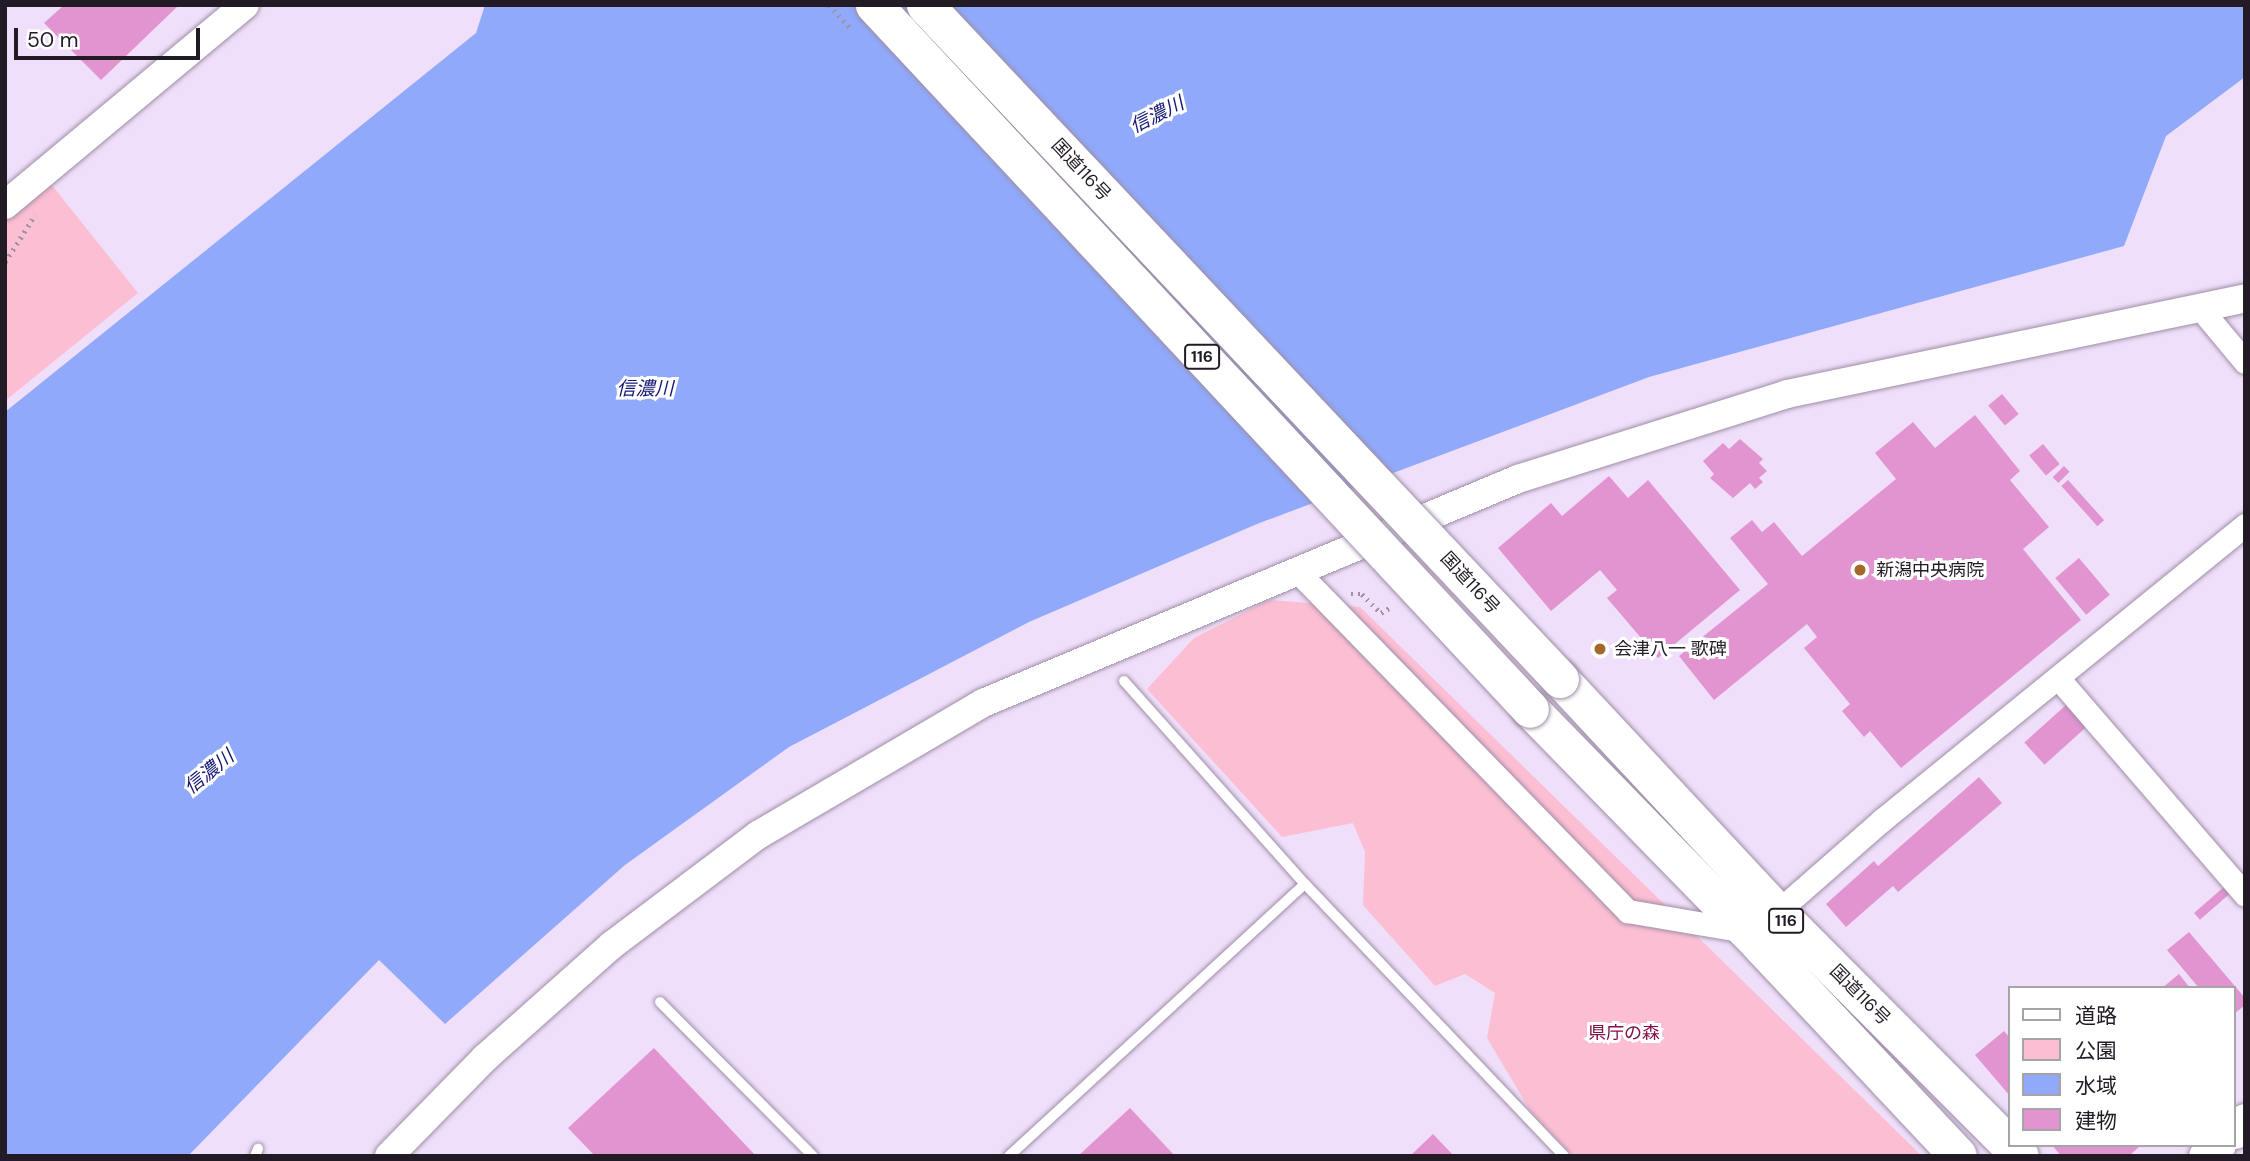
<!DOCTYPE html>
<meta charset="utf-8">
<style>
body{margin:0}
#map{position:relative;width:2250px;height:1161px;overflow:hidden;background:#f0dffa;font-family:"DM Sans","Noto Sans JP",sans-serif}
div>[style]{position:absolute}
.green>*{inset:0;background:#fcbed3}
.water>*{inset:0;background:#90a9fa}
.building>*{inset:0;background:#e194d0;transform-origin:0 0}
.path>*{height:4.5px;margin-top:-2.25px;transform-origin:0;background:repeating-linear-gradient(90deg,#9f92a6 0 2px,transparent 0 7px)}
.roads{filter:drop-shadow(0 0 2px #9e8ea6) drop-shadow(0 0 2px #9e8ea6)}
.service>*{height:10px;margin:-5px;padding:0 5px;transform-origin:5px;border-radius:5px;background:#fff}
.minor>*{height:23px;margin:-11.5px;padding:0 11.5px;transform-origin:11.5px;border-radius:11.5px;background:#fff}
.tertiary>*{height:28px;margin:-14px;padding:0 14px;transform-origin:14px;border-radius:14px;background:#fff}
.primary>*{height:35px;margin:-17.5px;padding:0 17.5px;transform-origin:17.5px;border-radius:17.5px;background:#fff}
.trunk>*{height:37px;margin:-18.5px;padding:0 18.5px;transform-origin:18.5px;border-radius:18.5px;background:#fff}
.path-bridge>*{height:4.5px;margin-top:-2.25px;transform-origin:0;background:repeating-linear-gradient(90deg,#9f92a6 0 2px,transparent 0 7px)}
.bridges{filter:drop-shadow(0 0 2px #9e8ea6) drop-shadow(0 0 2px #9e8ea6)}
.trunk-bridge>*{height:37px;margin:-18.5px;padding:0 18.5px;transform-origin:18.5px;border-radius:18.5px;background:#fff}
.dots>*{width:19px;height:19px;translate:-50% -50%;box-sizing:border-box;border:4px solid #fff;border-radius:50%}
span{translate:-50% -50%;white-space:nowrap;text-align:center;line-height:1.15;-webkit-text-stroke:6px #fff;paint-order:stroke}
.shield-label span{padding:2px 5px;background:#fff;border:2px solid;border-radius:5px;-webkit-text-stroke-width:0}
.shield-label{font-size:16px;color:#221b25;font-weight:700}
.street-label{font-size:18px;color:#221b25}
.poi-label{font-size:18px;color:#221b25}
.left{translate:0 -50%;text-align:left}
.park-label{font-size:18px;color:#801049}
.water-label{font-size:19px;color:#141773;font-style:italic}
.frame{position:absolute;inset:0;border:7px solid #221b25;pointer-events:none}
.legend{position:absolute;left:2008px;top:986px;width:228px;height:161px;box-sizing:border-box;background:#fff;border:2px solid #a7a4a8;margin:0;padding:9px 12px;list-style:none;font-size:21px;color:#221b25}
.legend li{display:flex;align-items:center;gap:14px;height:35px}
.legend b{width:35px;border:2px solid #a7a4a8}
.scale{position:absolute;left:14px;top:28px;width:186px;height:32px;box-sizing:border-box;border:4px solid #221b25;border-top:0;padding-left:9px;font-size:21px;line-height:24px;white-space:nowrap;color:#221b25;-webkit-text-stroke:5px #fff;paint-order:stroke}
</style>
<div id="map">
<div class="green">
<div style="clip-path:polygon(47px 179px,138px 293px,5px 401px,5px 215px)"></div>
<div style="clip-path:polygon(1269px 600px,1360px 607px,1922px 1156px,1573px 1156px,1531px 1112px,1487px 1038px,1495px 993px,1465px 974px,1435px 986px,1363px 905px,1365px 852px,1353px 823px,1282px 837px,1147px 689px,1194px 638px)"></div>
</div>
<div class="water">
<div style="clip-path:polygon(485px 5px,2245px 5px,2245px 77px,2166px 136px,2124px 246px,1649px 377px,1257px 524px,1029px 622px,789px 747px,625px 865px,445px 1024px,379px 960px,188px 1156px,5px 1156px,5px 412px,476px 33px)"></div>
</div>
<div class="building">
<div style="clip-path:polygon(64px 5px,179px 5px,101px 80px,44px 23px)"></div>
<div style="left:2002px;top:394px;width:26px;height:18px;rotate:50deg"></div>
<div style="clip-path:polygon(1975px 415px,2020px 471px,2010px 480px,2049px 527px,2023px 549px,2081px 620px,1901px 768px,1870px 731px,1864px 737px,1842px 711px,1850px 704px,1804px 648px,1817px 637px,1807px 624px,1714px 700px,1679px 656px,1768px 584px,1730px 538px,1752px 520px,1762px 532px,1774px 522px,1802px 556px,1896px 479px,1875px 453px,1913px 422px,1935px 448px)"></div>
<div style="clip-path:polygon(1740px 439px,1763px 459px,1759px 463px,1767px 471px,1759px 478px,1763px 482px,1755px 489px,1750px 483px,1733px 498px,1710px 478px,1714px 474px,1703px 461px,1723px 443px,1729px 449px)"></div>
<div style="left:2043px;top:444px;width:26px;height:18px;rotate:50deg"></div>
<div style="left:2064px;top:466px;width:8px;height:16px;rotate:45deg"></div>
<div style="clip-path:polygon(1609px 476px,1628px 498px,1648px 480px,1740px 590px,1658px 658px,1607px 598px,1617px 590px,1600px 570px,1551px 611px,1498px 548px,1551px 503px,1562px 516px)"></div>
<div style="left:2068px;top:480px;width:54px;height:9px;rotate:48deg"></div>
<div style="left:2079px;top:558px;width:48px;height:31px;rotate:50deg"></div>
<div style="left:2066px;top:705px;width:30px;height:56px;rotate:48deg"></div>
<div style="clip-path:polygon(1979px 777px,2002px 803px,1898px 892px,1893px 886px,1846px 927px,1826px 904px,1874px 861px,1878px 866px)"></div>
<div style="left:2225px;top:886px;width:9px;height:41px;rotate:49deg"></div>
<div style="clip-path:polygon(2189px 932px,2245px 998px,2245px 1005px,2234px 1014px,2234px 988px,2199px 988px,2167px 950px)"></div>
<div style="clip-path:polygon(2179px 974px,2190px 988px,2162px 988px)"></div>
<div style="clip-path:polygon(2004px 1031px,2010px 1038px,2010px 1096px,1975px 1055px)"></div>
<div style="clip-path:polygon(654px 1048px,756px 1156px,595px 1156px,568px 1128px)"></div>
<div style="clip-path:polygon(1130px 1108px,1175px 1156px,1078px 1156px)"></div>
<div style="clip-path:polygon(1433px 1134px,1454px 1156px,1410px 1156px)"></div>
<div style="clip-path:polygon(2052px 1145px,2141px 1145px,2129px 1156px,2061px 1156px)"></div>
</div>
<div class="path">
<div style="left:5px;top:262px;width:56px;rotate:-57.4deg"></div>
<div style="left:1351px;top:594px;width:11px"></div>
<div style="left:1362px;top:594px;width:27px;rotate:45deg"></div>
<div style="left:1381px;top:613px;width:13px;rotate:-32deg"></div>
</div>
<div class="roads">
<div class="service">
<div style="left:1124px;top:681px;width:272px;rotate:48.3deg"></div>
<div style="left:1305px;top:884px;width:376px;rotate:46.4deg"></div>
<div style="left:660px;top:1002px;width:217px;rotate:45.2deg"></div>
<div style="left:255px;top:1156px;width:8px;rotate:-67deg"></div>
<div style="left:1009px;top:1156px;width:402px;rotate:-42.6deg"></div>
</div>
<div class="minor">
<div style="left:2200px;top:308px;width:70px;rotate:50.2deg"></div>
<div style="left:1296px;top:570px;width:476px;rotate:45.8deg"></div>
<div style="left:1628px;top:911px;width:119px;rotate:9.7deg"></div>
<div style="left:2058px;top:678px;width:286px;rotate:49.2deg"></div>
<div style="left:1777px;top:912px;width:140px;rotate:-41.2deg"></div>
<div style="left:1882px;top:820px;width:468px;rotate:-39.1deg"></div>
</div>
<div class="tertiary">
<div style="left:5px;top:205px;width:312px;rotate:-39.8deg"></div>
<div style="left:389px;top:1156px;width:137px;rotate:-45.6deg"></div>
<div style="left:485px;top:1058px;width:170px;rotate:-41.7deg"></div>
<div style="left:612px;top:945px;width:183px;rotate:-37deg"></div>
<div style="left:758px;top:835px;width:261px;rotate:-30.4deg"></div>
<div style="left:983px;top:703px;width:580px;rotate:-22.72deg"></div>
<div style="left:1518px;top:479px;width:282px;rotate:-17.5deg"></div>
<div style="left:1787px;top:394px;width:468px;rotate:-11.8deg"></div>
</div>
<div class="primary">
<div style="left:2234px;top:1131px;width:15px;rotate:-42deg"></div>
<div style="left:2206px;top:1156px;width:16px;rotate:-43deg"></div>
</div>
<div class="trunk">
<div style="left:1560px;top:679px;width:318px;rotate:47deg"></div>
<div style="left:1777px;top:912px;width:344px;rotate:45.1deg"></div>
<div style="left:1530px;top:709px;width:310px;rotate:45.7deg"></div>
<div style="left:1747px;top:931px;width:308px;rotate:46.8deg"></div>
</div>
</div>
<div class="path-bridge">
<div style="left:829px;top:5px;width:34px;rotate:47deg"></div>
</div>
<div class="bridges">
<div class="trunk-bridge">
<div style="left:874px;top:5px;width:962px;rotate:47.02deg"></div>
<div style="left:925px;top:5px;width:926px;rotate:46.71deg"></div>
</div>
</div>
<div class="dots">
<div style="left:1860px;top:570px;background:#a5682c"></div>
<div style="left:1600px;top:649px;background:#a5682c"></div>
</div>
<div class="shield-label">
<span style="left:1202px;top:357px">116</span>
<span style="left:1786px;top:921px">116</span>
</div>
<div class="street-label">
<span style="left:1081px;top:170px;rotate:47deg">国道116号</span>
<span style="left:1470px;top:583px;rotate:47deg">国道116号</span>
<span style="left:1860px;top:995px;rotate:45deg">国道116号</span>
</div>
<div class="poi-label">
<span class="left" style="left:1876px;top:570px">新潟中央病院</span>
<span class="left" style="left:1614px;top:649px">会津八一 歌碑</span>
</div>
<div class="park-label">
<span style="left:1624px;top:1033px">県庁の森</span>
</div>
<div class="water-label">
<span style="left:1157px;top:115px;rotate:-27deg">信濃川</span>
<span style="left:645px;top:389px">信濃川</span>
<span style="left:209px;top:772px;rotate:-39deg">信濃川</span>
</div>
<div class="frame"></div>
<ul class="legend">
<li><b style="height:9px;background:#fff"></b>道路</li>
<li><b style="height:19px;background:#fcbed3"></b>公園</li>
<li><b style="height:19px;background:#90a9fa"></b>水域</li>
<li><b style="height:19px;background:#e194d0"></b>建物</li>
</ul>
<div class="scale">50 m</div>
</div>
